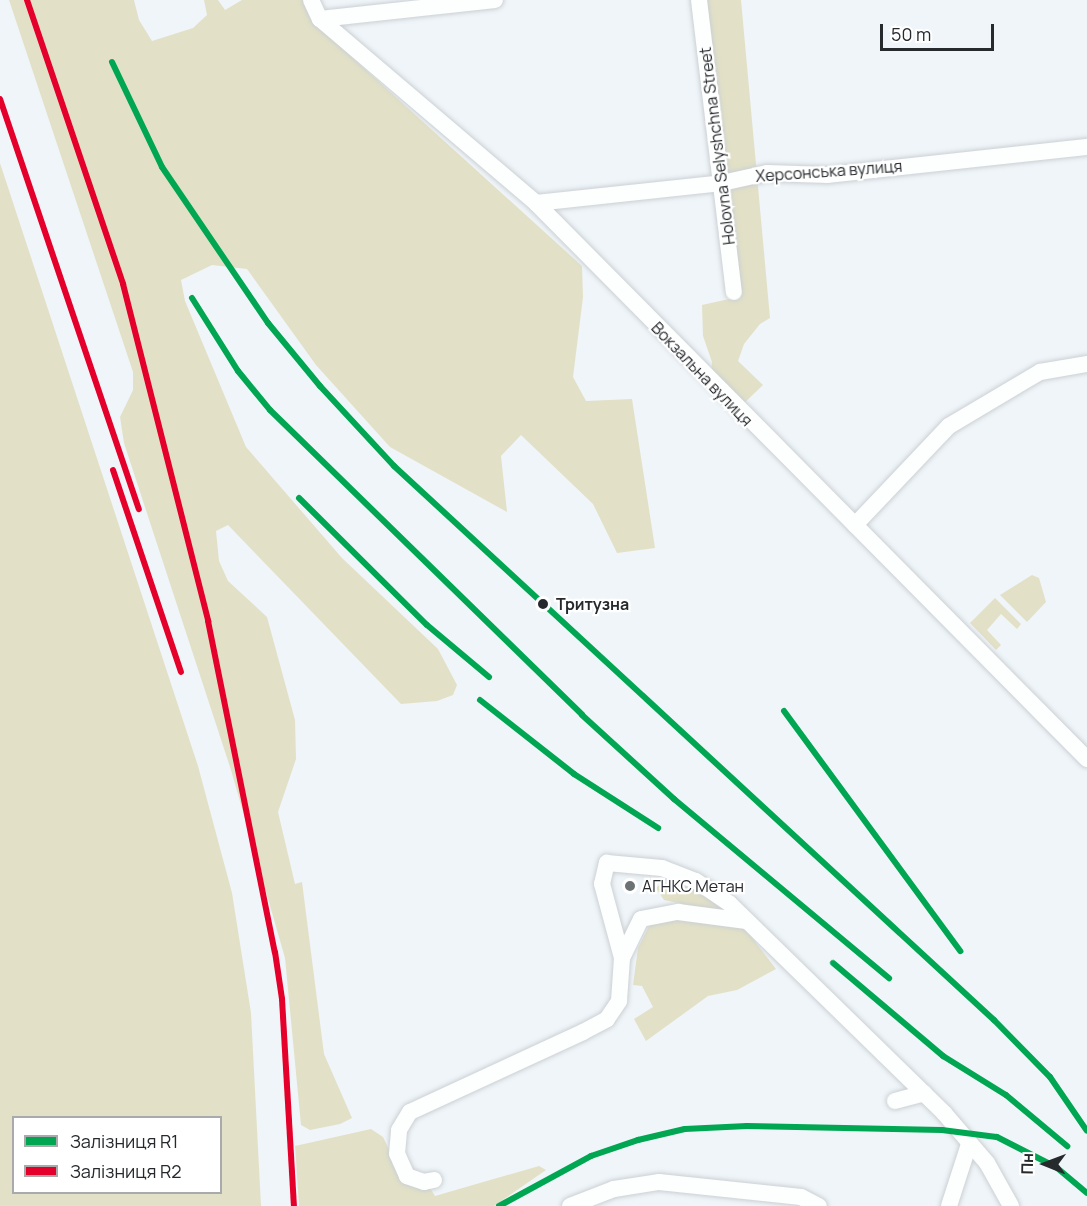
<!DOCTYPE html>
<meta charset="utf-8">
<style>
body{margin:0}
#map{position:relative;width:1087px;height:1206px;overflow:hidden;background:#eff5f9;font-family:Manrope,sans-serif}
div>[style]{position:absolute}
.green>*{inset:0;background:#e2e1c7}
.roads{filter:drop-shadow(0 0 2px #ccd0d3) drop-shadow(0 0 2px #ccd0d3)}
.minor>*{height:16px;margin:-8px;padding:0 8px;transform-origin:8px;border-radius:8px;background:#fdfefe}
.rail-1>*{height:6px;margin:-3px;padding:0 3px;transform-origin:3px;border-radius:3px;background:#00a651}
.rail-2>*{height:6px;margin:-3px;padding:0 3px;transform-origin:3px;border-radius:3px;background:#e4002b}
.dots>*{width:16px;height:16px;translate:-50% -50%;box-sizing:border-box;border:3px solid #fff;border-radius:50%}
span{translate:-50% -50%;white-space:nowrap;text-align:center;line-height:1.15;-webkit-text-stroke:4.5px #fff;paint-order:stroke}
.street-label{font-size:16px;color:#262a2d}
.stop-label{font-size:16px;color:#262a2d;font-weight:700}
.left{translate:0 -50%;text-align:left}
.poi-label{font-size:16px;color:#262a2d}
.legend{position:absolute;left:12px;top:1116px;width:210px;height:78px;box-sizing:border-box;background:#fff;border:2px solid #a8aaab;margin:0;padding:8px 10px;list-style:none;font-size:18px;color:#262a2d}
.legend li{display:flex;align-items:center;gap:12px;height:30px}
.legend b{width:30px;border:2px solid #a8aaab}
.north{position:absolute;left:1015px;top:1134px;width:60px;height:60px;-webkit-text-stroke:4px #fff;paint-order:stroke;rotate:271deg;font-size:16px;font-weight:700;line-height:24px;text-align:center;color:#262a2d}
.north::after{content:'';display:block;margin:auto;width:21px;height:27px;background:#262a2d;clip-path:polygon(50% 0,100% 100%,50% 72%,0 100%)}
.scale{position:absolute;left:880px;top:24px;width:114px;height:27px;box-sizing:border-box;border:3px solid #262a2d;border-top:0;padding-left:8px;font-size:18px;line-height:21px;white-space:nowrap;color:#262a2d;-webkit-text-stroke:4px #fff;paint-order:stroke}
</style>
<div id="map">
<div class="green">
<div style="clip-path:polygon(9px 0,134px 0,139px 20px,152px 41px,193px 28px,207px 15px,204px 0,218px 0,225px 10px,242px 0,303px 0,322px 30px,582px 266px,583px 297px,573px 377px,586px 401px,632px 399px,655px 548px,617px 553px,593px 504px,521px 435px,501px 456px,507px 512px,390px 447px,316px 365px,247px 269px,212px 265px,181px 280px,185px 301px,246px 447px,342px 558px,438px 649px,457px 685px,453px 695px,437px 701px,401px 704px,228px 525px,216px 531px,219px 561px,228px 581px,267px 617px,295px 720px,296px 759px,278px 812px,295px 884px,302px 882px,324px 1054px,352px 1118px,340px 1124px,310px 1130px,301px 1125px,285px 958px,231px 770px,124px 443px,120px 417px,133px 390px,133px 372px)"></div>
<div style="clip-path:polygon(704px 0,741px 0,770px 318px,760px 324px,744px 344px,738px 361px,763px 385px,740px 407px,710px 386px,712px 362px,703px 336px,702px 305px,738px 297px)"></div>
<div style="clip-path:polygon(evenodd,0 163px,198px 766px,232px 893px,251px 1013px,261px 1206px,0 1206px,0 163px,14px 1118px,220px 1118px,220px 1192px,14px 1192px,14px 1118px)"></div>
<div style="clip-path:polygon(1032px 575px,1039px 578px,1046px 602px,1027px 622px,1000px 595px)"></div>
<div style="clip-path:polygon(995px 598px,1021px 624px,1017px 629px,1001px 614px,987px 630px,1001px 645px,996px 650px,970px 623px)"></div>
<div style="clip-path:polygon(663px 882px,695px 889px,731px 914px,664px 900px,656px 888px)"></div>
<div style="clip-path:polygon(667px 918px,743px 926px,776px 969px,737px 990px,708px 996px,646px 1041px,634px 1019px,653px 1007px,642px 986px,633px 985px,638px 948px,650px 924px)"></div>
<div style="clip-path:polygon(371px 1129px,383px 1137px,404px 1181px,430px 1188px,435px 1196px,539px 1166px,546px 1170px,494px 1206px,299px 1206px,295px 1146px)"></div>
</div>
<div class="roads">
<div class="minor">
<div style="left:311px;top:0;width:21px;rotate:65deg"></div>
<div style="left:320px;top:19px;width:284px;rotate:40.4deg"></div>
<div style="left:536px;top:203px;width:783px;rotate:45.26deg"></div>
<div style="left:699px;top:0;width:294px;rotate:83.2deg"></div>
<div style="left:320px;top:19px;width:176px;rotate:-6.2deg"></div>
<div style="left:536px;top:203px;width:187px;rotate:-6.1deg"></div>
<div style="left:722px;top:183px;width:46px;rotate:-12.5deg"></div>
<div style="left:767px;top:173px;width:61px;rotate:1.9deg"></div>
<div style="left:828px;top:175px;width:261px;rotate:-6.2deg"></div>
<div style="left:855px;top:525px;width:137px;rotate:-46.5deg"></div>
<div style="left:949px;top:426px;width:106px;rotate:-30.7deg"></div>
<div style="left:1040px;top:372px;width:48px;rotate:-9.7deg"></div>
<div style="left:622px;top:958px;width:43px;rotate:-64deg"></div>
<div style="left:641px;top:919px;width:38px;rotate:-11deg"></div>
<div style="left:678px;top:912px;width:69px;rotate:7.5deg"></div>
<div style="left:895px;top:1101px;width:30px;rotate:-15deg"></div>
<div style="left:434px;top:1180px;width:10px;rotate:169deg"></div>
<div style="left:424px;top:1182px;width:18px;rotate:-161deg"></div>
<div style="left:407px;top:1176px;width:24px;rotate:-114deg"></div>
<div style="left:397px;top:1154px;width:24px;rotate:-85deg"></div>
<div style="left:399px;top:1130px;width:21px;rotate:-59deg"></div>
<div style="left:410px;top:1112px;width:191px;rotate:-24.8deg"></div>
<div style="left:583px;top:1032px;width:27px;rotate:-28deg"></div>
<div style="left:607px;top:1019px;width:22px;rotate:-56deg"></div>
<div style="left:619px;top:1001px;width:43px;rotate:-86deg"></div>
<div style="left:622px;top:958px;width:77px;rotate:-105.1deg"></div>
<div style="left:602px;top:884px;width:22px;rotate:-77deg"></div>
<div style="left:607px;top:863px;width:55px;rotate:5.2deg"></div>
<div style="left:662px;top:868px;width:36px;rotate:21deg"></div>
<div style="left:696px;top:881px;width:41px;rotate:34.1deg"></div>
<div style="left:730px;top:904px;width:299px;rotate:44.3deg"></div>
<div style="left:944px;top:1113px;width:66px;rotate:49.3deg"></div>
<div style="left:987px;top:1163px;width:49px;rotate:60.8deg"></div>
<div style="left:570px;top:1206px;width:47px;rotate:-21.1deg"></div>
<div style="left:614px;top:1189px;width:46px;rotate:-8.8deg"></div>
<div style="left:659px;top:1182px;width:143px;rotate:6deg"></div>
<div style="left:801px;top:1197px;width:20px;rotate:27deg"></div>
<div style="left:949px;top:1206px;width:65px;rotate:-72.1deg"></div>
</div>
</div>
<div class="rail-1">
<div style="left:112px;top:62px;width:116px;rotate:64.5deg"></div>
<div style="left:162px;top:167px;width:189px;rotate:55.8deg"></div>
<div style="left:268px;top:323px;width:82px;rotate:50.5deg"></div>
<div style="left:320px;top:386px;width:109px;rotate:47.2deg"></div>
<div style="left:394px;top:466px;width:817px;rotate:42.72deg"></div>
<div style="left:994px;top:1020px;width:80px;rotate:45.5deg"></div>
<div style="left:1050px;top:1077px;width:65px;rotate:55.6deg"></div>
<div style="left:192px;top:298px;width:86px;rotate:57.8deg"></div>
<div style="left:238px;top:371px;width:50px;rotate:50.6deg"></div>
<div style="left:270px;top:410px;width:436px;rotate:44.3deg"></div>
<div style="left:582px;top:715px;width:125px;rotate:42.4deg"></div>
<div style="left:674px;top:799px;width:280px;rotate:39.8deg"></div>
<div style="left:299px;top:498px;width:180px;rotate:44.8deg"></div>
<div style="left:427px;top:625px;width:81px;rotate:40deg"></div>
<div style="left:480px;top:700px;width:120px;rotate:38.2deg"></div>
<div style="left:574px;top:774px;width:100px;rotate:32.7deg"></div>
<div style="left:784px;top:711px;width:298px;rotate:53.7deg"></div>
<div style="left:833px;top:963px;width:144px;rotate:40.2deg"></div>
<div style="left:943px;top:1056px;width:74px;rotate:31.8deg"></div>
<div style="left:1006px;top:1095px;width:80px;rotate:39.9deg"></div>
<div style="left:499px;top:1206px;width:105px;rotate:-28.5deg"></div>
<div style="left:591px;top:1156px;width:50px;rotate:-18.8deg"></div>
<div style="left:638px;top:1140px;width:48px;rotate:-13.2deg"></div>
<div style="left:685px;top:1129px;width:62px;rotate:-2.8deg"></div>
<div style="left:747px;top:1126px;width:195px;rotate:1.2deg"></div>
<div style="left:942px;top:1130px;width:55px;rotate:7.3deg"></div>
<div style="left:997px;top:1137px;width:66px;rotate:27deg"></div>
<div style="left:1056px;top:1167px;width:40px;rotate:40deg"></div>
</div>
<div class="rail-2">
<div style="left:27px;top:0;width:300px;rotate:71.3deg"></div>
<div style="left:123px;top:284px;width:348px;rotate:75.8deg"></div>
<div style="left:208px;top:621px;width:338px;rotate:78.6deg"></div>
<div style="left:275px;top:952px;width:48px;rotate:81.5deg"></div>
<div style="left:282px;top:999px;width:207px;rotate:86.7deg"></div>
<div style="left:0;top:99px;width:433px;rotate:71.3deg"></div>
<div style="left:113px;top:470px;width:213px;rotate:71.4deg"></div>
</div>
<div class="dots">
<div style="left:543px;top:604px;background:#262a2d"></div>
<div style="left:630px;top:886px;background:#6c7174"></div>
</div>
<div class="street-label">
<span style="left:717px;top:146px;rotate:-97deg">Holovna Selyshchna Street</span>
<span style="left:829px;top:171px;rotate:-4deg">Херсонська вулиця</span>
<span style="left:702px;top:374px;rotate:46deg">Вокзальна вулиця</span>
</div>
<div class="stop-label">
<span class="left" style="left:556px;top:604px">Тритузна</span>
</div>
<div class="poi-label">
<span class="left" style="left:642px;top:886px">АГНКС Метан</span>
</div>
<ul class="legend">
<li><b style="height:8px;background:#00a651"></b>Залізниця R1</li>
<li><b style="height:8px;background:#e4002b"></b>Залізниця R2</li>
</ul>
<div class="north">Пн</div>
<div class="scale">50 m</div>
</div>
